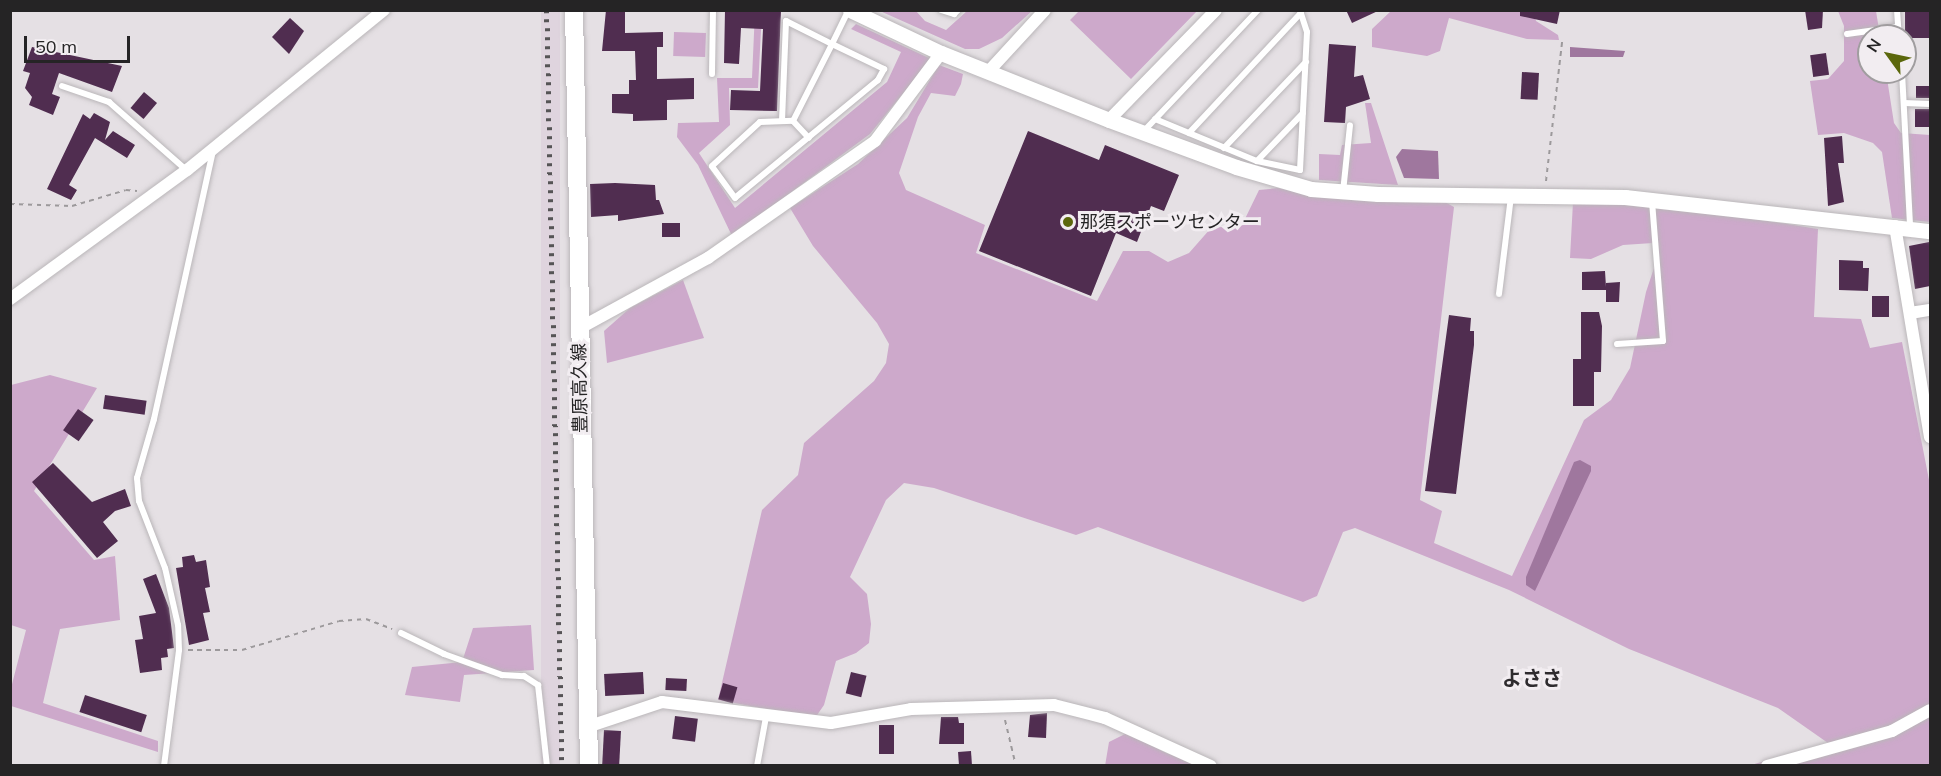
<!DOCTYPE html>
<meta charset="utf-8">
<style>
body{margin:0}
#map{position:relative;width:1941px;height:776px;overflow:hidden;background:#e5e0e4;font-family:Mulish,"Noto Sans JP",sans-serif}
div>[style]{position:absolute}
.built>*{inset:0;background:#dfd4de;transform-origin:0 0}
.green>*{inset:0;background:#cda9cb;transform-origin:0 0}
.water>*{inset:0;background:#9f779e}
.building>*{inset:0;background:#502d50;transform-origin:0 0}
.path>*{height:2px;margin-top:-1px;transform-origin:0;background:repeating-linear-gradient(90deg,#9c999b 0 4.5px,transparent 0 9px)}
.roads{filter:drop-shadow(0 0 2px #bab6b9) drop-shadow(0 0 2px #bab6b9)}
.service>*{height:6px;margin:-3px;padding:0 3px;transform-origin:3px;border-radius:3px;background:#fff}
.minor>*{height:12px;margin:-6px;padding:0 6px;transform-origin:6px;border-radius:6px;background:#fff}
.tertiary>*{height:15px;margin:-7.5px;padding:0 7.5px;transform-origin:7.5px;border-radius:7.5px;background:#fff}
.secondary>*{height:18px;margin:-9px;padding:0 9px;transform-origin:9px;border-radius:9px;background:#fff}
.rail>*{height:4.5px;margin-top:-2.25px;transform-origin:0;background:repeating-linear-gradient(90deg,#565456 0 3px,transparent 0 9px)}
.dots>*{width:16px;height:16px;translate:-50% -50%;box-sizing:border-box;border:3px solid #f2edf1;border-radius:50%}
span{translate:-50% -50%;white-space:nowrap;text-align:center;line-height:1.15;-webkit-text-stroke:6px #f2edf1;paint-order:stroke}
.poi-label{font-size:18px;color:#252425}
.left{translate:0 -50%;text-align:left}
.street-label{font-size:18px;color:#252425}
.neighbourhood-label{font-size:20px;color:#2e2b2e;font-weight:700}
.frame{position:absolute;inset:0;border:12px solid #252425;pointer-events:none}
.north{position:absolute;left:1857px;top:24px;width:60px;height:60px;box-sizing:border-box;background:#f2edf1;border:2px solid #a09d9f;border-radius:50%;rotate:303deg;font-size:16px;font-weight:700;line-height:24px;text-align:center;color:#252425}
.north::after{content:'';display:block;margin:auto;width:21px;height:27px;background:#5b670c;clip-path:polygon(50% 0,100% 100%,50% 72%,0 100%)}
.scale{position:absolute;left:24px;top:36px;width:106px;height:27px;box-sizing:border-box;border:3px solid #252425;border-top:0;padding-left:8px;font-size:18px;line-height:21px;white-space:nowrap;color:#252425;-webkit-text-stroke:4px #f2edf1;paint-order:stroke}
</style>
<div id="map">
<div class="built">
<div style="left:541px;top:11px;width:19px;height:754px"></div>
</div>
<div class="green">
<div style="clip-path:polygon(755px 11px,762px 11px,758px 88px,729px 88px,730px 125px,699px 153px,735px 208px,887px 82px,901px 52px,851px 29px,856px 24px,931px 59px,870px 134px,732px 236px,698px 165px,677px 137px,678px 123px,719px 122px,717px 78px,752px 78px)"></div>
<div style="clip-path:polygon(880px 11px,916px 11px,925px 21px,946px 30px,967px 11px,1032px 11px,1002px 38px,979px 49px,965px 49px)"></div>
<div style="clip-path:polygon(1079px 11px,1079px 10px,1197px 11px,1131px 79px,1070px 20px)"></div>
<div style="clip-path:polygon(1391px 11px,1533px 11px,1536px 21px,1558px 35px,1559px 40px,1527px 39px,1449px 18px,1440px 51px,1427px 56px,1372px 47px,1372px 29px)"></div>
<div style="clip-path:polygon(1838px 11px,1876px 11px,1880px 36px,1869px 36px,1869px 72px,1886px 72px,1894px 123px,1901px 133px,1930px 135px,1930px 222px,1892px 218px,1882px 152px,1873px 143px,1844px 133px,1818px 135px,1810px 81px,1828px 79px,1844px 61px,1844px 26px)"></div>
<div style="left:674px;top:32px;width:32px;height:24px;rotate:2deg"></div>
<div style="clip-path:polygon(939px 65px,963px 74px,961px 84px,955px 96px,931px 93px,918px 117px,899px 173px,906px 190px,985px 225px,976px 253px,1097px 301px,1123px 251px,1149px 251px,1168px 262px,1189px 253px,1211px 228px,1242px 225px,1259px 190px,1278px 188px,1309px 195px,1445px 202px,1454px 207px,1420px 500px,1442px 511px,1434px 543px,1512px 576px,1584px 420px,1611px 400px,1630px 368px,1646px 292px,1657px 259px,1653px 243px,1623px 245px,1591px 259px,1570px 258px,1573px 202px,1699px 210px,1818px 229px,1814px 317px,1861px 319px,1870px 348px,1902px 342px,1930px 485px,1930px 765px,1751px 765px,1828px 743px,1778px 708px,1629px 649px,1509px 590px,1355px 528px,1343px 532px,1317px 596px,1303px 602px,1098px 527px,1076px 535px,934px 488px,904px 483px,886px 500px,850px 577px,867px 594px,871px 624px,869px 643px,856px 653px,836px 661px,824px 705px,815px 718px,718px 700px,762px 510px,798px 475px,804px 443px,874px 381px,886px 363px,889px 344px,877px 323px,813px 246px,790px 208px,858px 164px,907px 118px)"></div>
<div style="clip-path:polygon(1365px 103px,1371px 103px,1398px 185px,1319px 180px,1319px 154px,1340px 155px,1342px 145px,1371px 143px)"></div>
<div style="clip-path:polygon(683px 280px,704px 338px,607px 363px,604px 331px,630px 308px)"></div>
<div style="clip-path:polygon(50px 375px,97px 388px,34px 491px,94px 560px,115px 556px,120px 620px,60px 629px,43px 703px,158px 741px,158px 752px,11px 706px,11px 688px,26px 630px,11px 625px,11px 385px)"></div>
<div style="clip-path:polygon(531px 625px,534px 670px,464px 675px,460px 702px,405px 695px,412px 667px,462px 662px,473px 628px)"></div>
<div style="clip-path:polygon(1127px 733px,1166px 753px,1202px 766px,1105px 766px,1109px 742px)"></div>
</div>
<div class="water">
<div style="clip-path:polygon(1570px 47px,1625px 51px,1623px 57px,1570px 57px)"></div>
<div style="clip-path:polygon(1402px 149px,1438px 151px,1439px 179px,1404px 178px,1396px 157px)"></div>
<div style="clip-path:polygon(1580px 460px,1591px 466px,1591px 471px,1535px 591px,1526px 585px,1526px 577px,1574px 462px)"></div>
</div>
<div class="building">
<div style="clip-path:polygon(606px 10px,625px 10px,625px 33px,663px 32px,663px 47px,657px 47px,657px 79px,694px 78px,694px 99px,667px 100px,667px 120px,633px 121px,633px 114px,612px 113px,612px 94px,629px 94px,629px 80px,636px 80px,635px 51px,602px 51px)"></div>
<div style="clip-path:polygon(725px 10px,781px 10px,777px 111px,730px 110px,731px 90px,760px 91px,763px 29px,741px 28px,739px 64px,724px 63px)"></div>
<div style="clip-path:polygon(1346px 10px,1380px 10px,1352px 23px)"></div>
<div style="clip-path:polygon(1520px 10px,1560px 10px,1557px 24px,1520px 16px)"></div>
<div style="clip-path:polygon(1805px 10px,1823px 10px,1822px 28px,1808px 30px)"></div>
<div style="left:1905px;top:12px;width:25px;height:26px"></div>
<div style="clip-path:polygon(290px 18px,304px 31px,289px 54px,272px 37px)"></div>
<div style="clip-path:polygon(1329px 44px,1356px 46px,1354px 77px,1363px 75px,1370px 99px,1346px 107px,1345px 123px,1324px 122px)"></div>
<div style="clip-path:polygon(32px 47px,122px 66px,112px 92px,59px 73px,52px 94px,60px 97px,53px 115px,29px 105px,32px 97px,25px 88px,30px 73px,23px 71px)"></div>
<div style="left:1826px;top:53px;width:22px;height:16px;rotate:82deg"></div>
<div style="left:1522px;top:72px;width:17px;height:27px;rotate:3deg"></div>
<div style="left:1916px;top:86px;width:14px;height:12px"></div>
<div style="left:144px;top:92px;width:17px;height:21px;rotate:40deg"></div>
<div style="left:1915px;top:109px;width:15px;height:18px"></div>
<div style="clip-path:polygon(94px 113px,110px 122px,105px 140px,113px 131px,135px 145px,127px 158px,95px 138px,69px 185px,77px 190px,71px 200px,47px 189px,83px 114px,90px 119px)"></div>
<div style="clip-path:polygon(1028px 131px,1099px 160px,1105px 145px,1179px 175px,1164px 211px,1151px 206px,1137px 242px,1116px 233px,1091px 296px,979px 251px)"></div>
<div style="clip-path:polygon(1842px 136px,1844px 163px,1838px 163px,1844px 202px,1828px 206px,1824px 138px)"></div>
<div style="clip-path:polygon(615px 183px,655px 185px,656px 200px,659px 200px,664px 214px,618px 221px,618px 215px,591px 217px,590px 184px)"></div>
<div style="left:662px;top:223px;width:18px;height:14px"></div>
<div style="clip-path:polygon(1929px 242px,1930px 286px,1915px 289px,1909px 246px)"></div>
<div style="clip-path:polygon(1839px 260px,1863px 261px,1863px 268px,1869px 268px,1868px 291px,1839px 290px)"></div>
<div style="clip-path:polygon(1605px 271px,1606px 287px,1606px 283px,1620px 282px,1619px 302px,1606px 302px,1606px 290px,1582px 290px,1582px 272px)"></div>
<div style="left:1889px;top:296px;width:21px;height:17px;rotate:90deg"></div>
<div style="clip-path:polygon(1581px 312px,1599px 312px,1602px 326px,1601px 372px,1594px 372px,1594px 406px,1573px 406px,1573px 359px,1581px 359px)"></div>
<div style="clip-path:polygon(1449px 315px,1471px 318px,1470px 331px,1474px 331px,1474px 345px,1456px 494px,1425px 491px)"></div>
<div style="left:105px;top:395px;width:42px;height:14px;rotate:8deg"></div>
<div style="left:78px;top:409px;width:19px;height:26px;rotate:35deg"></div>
<div style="clip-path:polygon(53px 463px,92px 502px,125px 489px,131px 506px,115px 511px,103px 522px,118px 541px,97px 558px,32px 482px)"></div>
<div style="clip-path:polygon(194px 555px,196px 562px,206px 560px,210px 587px,205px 588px,210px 612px,203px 613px,209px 640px,189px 645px,176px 568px,183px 567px,182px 557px)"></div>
<div style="clip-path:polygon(156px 574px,169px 608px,174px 648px,167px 649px,168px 657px,161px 658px,162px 670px,140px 673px,135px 640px,143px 639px,139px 616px,156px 613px,143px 579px)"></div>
<div style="left:643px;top:672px;width:22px;height:39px;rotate:87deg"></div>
<div style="left:851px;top:672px;width:16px;height:22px;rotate:14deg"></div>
<div style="left:666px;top:678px;width:21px;height:12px;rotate:3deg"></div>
<div style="left:723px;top:683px;width:15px;height:17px;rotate:16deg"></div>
<div style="left:85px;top:695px;width:65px;height:18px;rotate:18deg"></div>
<div style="clip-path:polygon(1047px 713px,1046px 738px,1028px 737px,1030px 715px)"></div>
<div style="left:675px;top:716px;width:23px;height:23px;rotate:7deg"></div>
<div style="clip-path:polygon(941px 717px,958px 717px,959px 723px,964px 723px,964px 744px,939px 744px)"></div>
<div style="left:879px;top:725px;width:15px;height:29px"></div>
<div style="left:604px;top:730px;width:17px;height:35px;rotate:3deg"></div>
<div style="left:971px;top:751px;width:14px;height:13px;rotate:86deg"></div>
</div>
<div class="path">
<div style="left:1546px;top:181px;width:140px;rotate:-83.4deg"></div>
<div style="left:10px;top:204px;width:62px;rotate:1.8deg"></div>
<div style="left:72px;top:206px;width:56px;rotate:-16.5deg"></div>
<div style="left:126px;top:190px;width:11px;rotate:5deg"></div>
<div style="left:188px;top:650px;width:54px"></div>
<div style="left:242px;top:650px;width:101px;rotate:-16.6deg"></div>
<div style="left:339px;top:621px;width:27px;rotate:-4deg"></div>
<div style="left:366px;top:619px;width:28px;rotate:21deg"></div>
<div style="left:1005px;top:720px;width:47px;rotate:76.6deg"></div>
</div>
<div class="roads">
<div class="service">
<div style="left:941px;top:10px;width:14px;rotate:17deg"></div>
<div style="left:954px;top:14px;width:6px;rotate:-45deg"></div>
<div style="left:1897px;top:10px;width:26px;rotate:86deg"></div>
<div style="left:1847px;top:34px;width:51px;rotate:-7.8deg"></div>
<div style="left:1902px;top:72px;width:155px;rotate:87deg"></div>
<div style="left:712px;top:74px;width:64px;rotate:-89.1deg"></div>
<div style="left:62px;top:86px;width:50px;rotate:18.8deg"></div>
<div style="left:109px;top:102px;width:103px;rotate:41.4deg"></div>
<div style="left:1904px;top:103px;width:26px;rotate:2deg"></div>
<div style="left:1155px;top:119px;width:110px;rotate:22.4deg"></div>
<div style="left:1257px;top:161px;width:44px;rotate:11.8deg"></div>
<div style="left:1300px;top:170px;width:138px;rotate:-87.1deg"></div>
<div style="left:1307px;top:32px;width:23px;rotate:-108deg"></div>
<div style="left:782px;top:121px;width:100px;rotate:-87.7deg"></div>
<div style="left:786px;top:21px;width:51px;rotate:26.6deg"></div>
<div style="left:832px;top:44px;width:58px;rotate:25.7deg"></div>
<div style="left:884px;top:69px;width:13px;rotate:119deg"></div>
<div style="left:878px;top:80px;width:185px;rotate:140.5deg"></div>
<div style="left:735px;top:198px;width:39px;rotate:-126deg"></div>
<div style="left:712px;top:166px;width:65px;rotate:-42.5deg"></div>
<div style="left:760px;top:122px;width:33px;rotate:-2deg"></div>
<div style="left:793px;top:121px;width:86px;rotate:-63.1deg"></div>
<div style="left:832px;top:44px;width:37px;rotate:-64deg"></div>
<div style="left:793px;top:121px;width:23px;rotate:47deg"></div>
<div style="left:1143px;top:132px;width:168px;rotate:-46.7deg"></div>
<div style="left:1189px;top:133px;width:164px;rotate:-47deg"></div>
<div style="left:1224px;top:148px;width:119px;rotate:-46.4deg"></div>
<div style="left:1257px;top:161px;width:66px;rotate:-46.2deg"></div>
<div style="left:1343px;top:192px;width:67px;rotate:-84deg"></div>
<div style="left:1499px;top:294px;width:99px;rotate:-83deg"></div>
<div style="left:1617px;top:344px;width:46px;rotate:-3.7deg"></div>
<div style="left:1663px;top:341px;width:139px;rotate:-94.5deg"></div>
<div style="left:401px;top:633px;width:48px;rotate:26deg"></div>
<div style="left:444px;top:654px;width:62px;rotate:19.9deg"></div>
<div style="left:502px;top:675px;width:22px;rotate:3deg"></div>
<div style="left:524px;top:676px;width:17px;rotate:33deg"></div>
<div style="left:538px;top:685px;width:81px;rotate:83.7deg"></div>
<div style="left:164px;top:766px;width:117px;rotate:-82.6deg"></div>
<div style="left:179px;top:650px;width:25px;rotate:-92deg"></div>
<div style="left:178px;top:625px;width:58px;rotate:-102.8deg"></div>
<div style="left:165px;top:568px;width:72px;rotate:-111.2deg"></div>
<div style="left:139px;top:501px;width:23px;rotate:-95deg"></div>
<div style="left:137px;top:478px;width:61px;rotate:-73.9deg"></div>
<div style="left:154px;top:419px;width:275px;rotate:-77.6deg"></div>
<div style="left:757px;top:766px;width:50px;rotate:-79.6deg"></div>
</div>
<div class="minor">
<div style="left:988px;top:72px;width:84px;rotate:-47.4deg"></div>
<div style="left:1109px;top:120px;width:153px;rotate:-45.8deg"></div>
<div style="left:1895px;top:226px;width:214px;rotate:80.6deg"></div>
<div style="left:10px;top:299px;width:219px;rotate:-36.1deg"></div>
<div style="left:187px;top:170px;width:254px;rotate:-39.1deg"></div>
<div style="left:1910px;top:313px;width:20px;rotate:-9deg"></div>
<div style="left:580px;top:328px;width:146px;rotate:-28.7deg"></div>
<div style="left:708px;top:258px;width:204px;rotate:-35deg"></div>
<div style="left:875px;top:141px;width:110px;rotate:-53.1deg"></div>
<div style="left:587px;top:727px;width:79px;rotate:-18.4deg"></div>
<div style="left:662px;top:702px;width:170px;rotate:7.1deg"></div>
<div style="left:831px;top:723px;width:81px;rotate:-9.9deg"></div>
<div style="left:911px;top:709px;width:143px;rotate:-1.6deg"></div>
<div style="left:1054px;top:705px;width:53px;rotate:14.3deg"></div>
<div style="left:1105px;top:718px;width:116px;rotate:24.4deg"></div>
<div style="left:1767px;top:766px;width:130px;rotate:-15.6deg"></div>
<div style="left:1892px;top:731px;width:43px;rotate:-28.9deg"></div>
</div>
<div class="tertiary">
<div style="left:850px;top:10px;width:101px;rotate:25.3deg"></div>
<div style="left:941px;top:53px;width:181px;rotate:21.7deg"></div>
<div style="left:1109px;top:120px;width:135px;rotate:20.3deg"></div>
<div style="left:1236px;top:167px;width:78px;rotate:16.3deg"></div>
<div style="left:1311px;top:189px;width:67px;rotate:4.3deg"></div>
<div style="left:1378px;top:194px;width:247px;rotate:0.7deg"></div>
<div style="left:1625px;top:197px;width:307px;rotate:6.4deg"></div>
</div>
<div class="secondary">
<div style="left:574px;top:10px;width:756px;rotate:88.86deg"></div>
</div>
</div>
<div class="rail">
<div style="left:547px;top:10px;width:756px;rotate:88.86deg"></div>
</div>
<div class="dots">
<div style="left:1068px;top:222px;background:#5b670c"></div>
</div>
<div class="poi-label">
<span class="left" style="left:1080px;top:222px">那須スポーツセンター</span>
</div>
<div class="street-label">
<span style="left:580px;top:388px;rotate:-91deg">豊原高久線</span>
</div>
<div class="neighbourhood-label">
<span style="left:1532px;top:677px">よささ</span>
</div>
<div class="frame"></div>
<div class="north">N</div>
<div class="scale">50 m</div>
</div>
